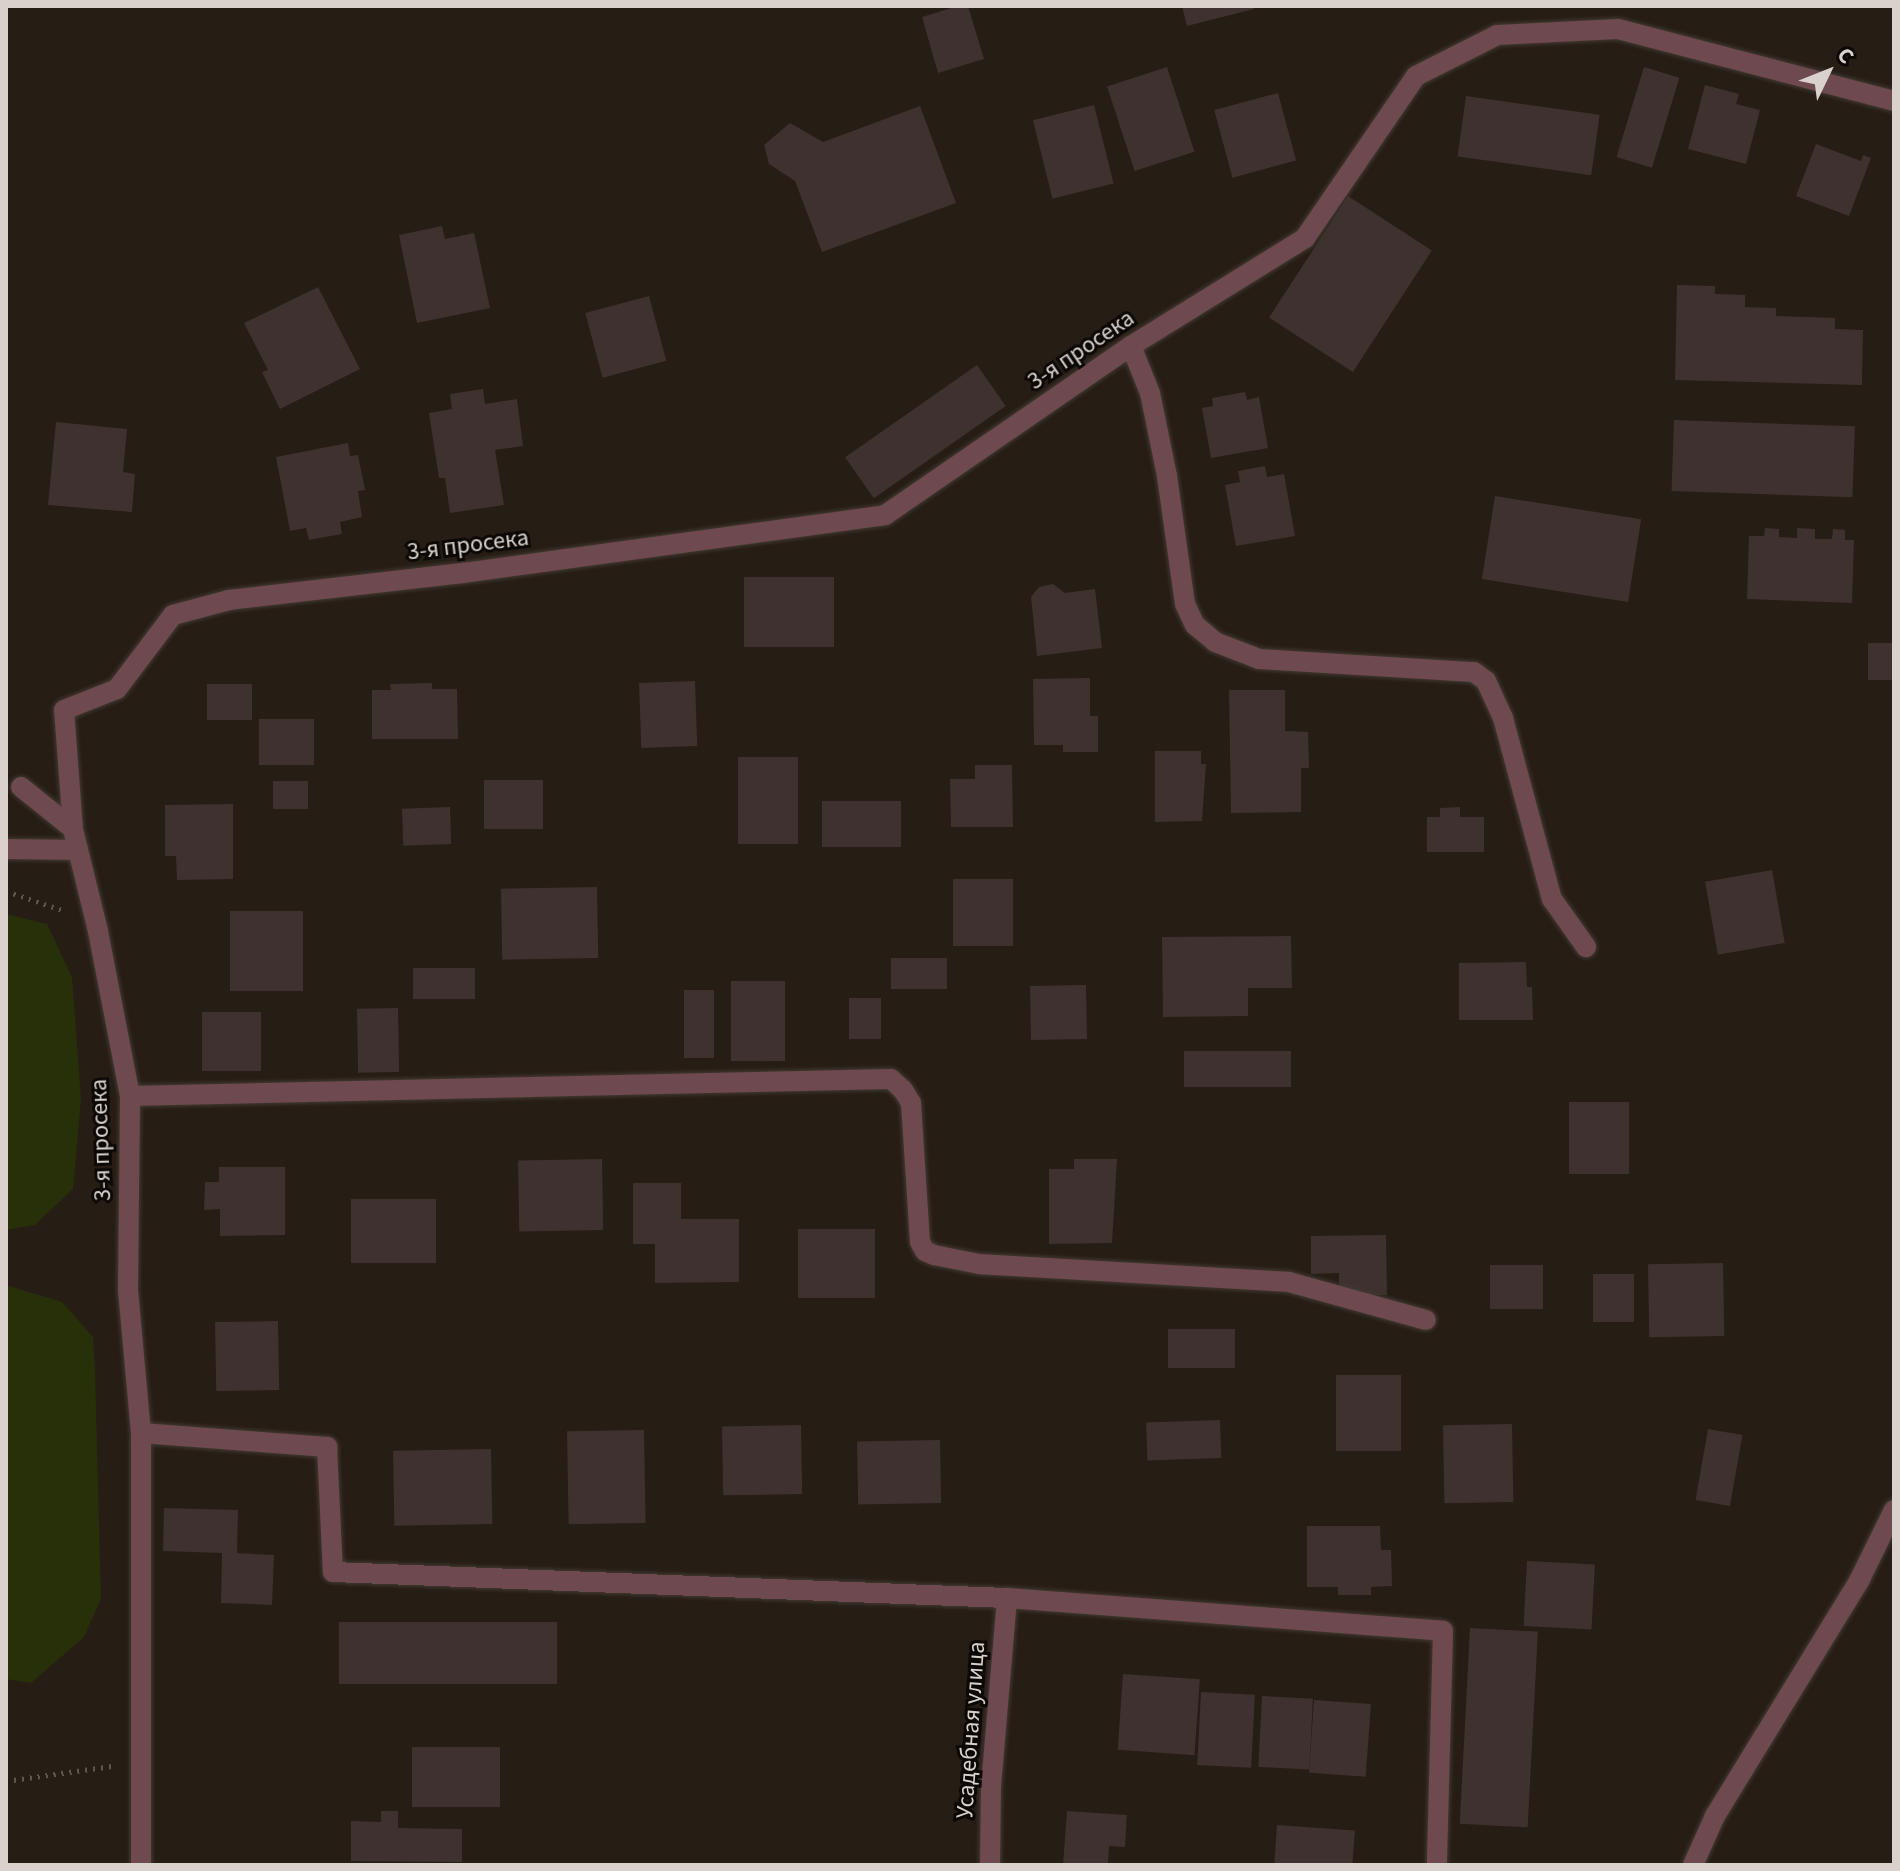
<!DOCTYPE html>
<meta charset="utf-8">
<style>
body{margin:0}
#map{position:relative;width:1900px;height:1871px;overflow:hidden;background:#261d15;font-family:"Source Sans 3",sans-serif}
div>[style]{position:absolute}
.green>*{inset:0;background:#283009}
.building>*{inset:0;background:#3f312f;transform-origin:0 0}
.path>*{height:5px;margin-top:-2.5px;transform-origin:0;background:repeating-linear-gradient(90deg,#5f564f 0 2px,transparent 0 8px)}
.roads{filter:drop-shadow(0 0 2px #423a32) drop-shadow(0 0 2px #423a32)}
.minor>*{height:20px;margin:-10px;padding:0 10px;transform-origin:10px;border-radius:10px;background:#6e494f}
span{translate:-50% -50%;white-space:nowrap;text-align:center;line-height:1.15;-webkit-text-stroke:6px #0c0805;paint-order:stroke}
.street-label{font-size:24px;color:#d8d1cc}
.frame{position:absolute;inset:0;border:8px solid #d8d1cc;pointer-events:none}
.north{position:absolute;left:1788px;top:32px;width:80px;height:80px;-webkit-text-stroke:6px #0c0805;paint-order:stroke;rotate:47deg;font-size:22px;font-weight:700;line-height:32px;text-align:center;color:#d8d1cc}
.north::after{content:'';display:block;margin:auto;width:28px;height:36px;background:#d8d1cc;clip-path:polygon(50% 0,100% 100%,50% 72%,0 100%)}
</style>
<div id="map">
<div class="green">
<div style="clip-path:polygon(6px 914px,47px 924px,72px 977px,81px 1099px,73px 1189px,35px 1225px,6px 1230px)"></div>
<div style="clip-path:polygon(6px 1285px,62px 1302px,93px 1337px,95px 1371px,101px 1599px,84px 1637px,31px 1683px,6px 1679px)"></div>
</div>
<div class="building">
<div style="clip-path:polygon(958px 6px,968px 6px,984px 59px,938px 73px,922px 17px)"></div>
<div style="clip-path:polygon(1182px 6px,1254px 6px,1254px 9px,1187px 26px)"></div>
<div style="left:1167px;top:67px;width:89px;height:63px;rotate:72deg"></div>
<div style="left:1644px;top:67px;width:37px;height:94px;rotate:17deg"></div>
<div style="clip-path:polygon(1705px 85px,1739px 94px,1736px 104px,1760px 110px,1746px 164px,1688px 149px)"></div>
<div style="left:1278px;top:93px;width:70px;height:66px;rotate:75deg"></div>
<div style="left:1466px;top:96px;width:135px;height:61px;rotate:8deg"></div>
<div style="left:1094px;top:105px;width:81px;height:63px;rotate:76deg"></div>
<div style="clip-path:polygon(920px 106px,956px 203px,822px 252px,795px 181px,769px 164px,764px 145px,790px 123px,823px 142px)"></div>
<div style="clip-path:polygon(1816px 144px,1861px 161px,1863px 155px,1871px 158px,1849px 216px,1796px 196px)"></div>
<div style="left:1348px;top:196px;width:100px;height:145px;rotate:33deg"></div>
<div style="clip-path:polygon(442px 226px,445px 239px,474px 233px,490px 308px,417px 323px,399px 235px)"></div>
<div style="clip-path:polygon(1677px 285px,1715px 286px,1715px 294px,1745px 295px,1745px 307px,1776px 308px,1776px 316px,1835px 318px,1835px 329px,1863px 330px,1862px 385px,1675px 380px)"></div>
<div style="clip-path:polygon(318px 287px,360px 369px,280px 409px,262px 372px,268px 370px,244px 323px)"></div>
<div style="left:649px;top:296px;width:67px;height:66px;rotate:75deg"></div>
<div style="left:977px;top:365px;width:50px;height:161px;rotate:55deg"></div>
<div style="clip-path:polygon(483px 389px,485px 404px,517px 399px,523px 446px,495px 450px,504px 505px,450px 513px,445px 478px,439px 478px,429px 413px,452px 409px,450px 394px)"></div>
<div style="clip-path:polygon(1245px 392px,1247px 400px,1259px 397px,1268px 448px,1211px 458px,1202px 408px,1213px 406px,1212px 398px)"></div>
<div style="left:1674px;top:420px;width:181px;height:71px;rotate:2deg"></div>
<div style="clip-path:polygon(56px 422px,127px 429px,123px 472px,135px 474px,132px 512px,48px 505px)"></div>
<div style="clip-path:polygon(348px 443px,350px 456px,358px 455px,365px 490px,358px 491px,362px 517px,340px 522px,342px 534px,309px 540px,306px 528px,290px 531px,276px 457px)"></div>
<div style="clip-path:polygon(1265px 466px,1267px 477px,1284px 474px,1295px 536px,1236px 546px,1225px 485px,1240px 482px,1238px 471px)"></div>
<div style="left:1495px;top:496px;width:148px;height:84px;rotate:9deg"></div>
<div style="clip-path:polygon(1765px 528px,1779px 529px,1779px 537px,1797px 538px,1797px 528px,1815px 529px,1815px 539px,1832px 539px,1833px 529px,1845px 530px,1845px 540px,1854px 540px,1852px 603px,1747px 599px,1749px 536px,1764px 536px)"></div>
<div style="left:744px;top:577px;width:90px;height:70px"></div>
<div style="clip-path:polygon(1053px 584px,1065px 593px,1095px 589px,1102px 648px,1037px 656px,1031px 597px,1039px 587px)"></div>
<div style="left:1894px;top:643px;width:37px;height:26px;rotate:90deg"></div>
<div style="clip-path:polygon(1090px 678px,1090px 716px,1098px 716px,1098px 752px,1063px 752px,1063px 745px,1034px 745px,1033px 679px)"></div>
<div style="left:695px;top:681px;width:65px;height:56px;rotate:88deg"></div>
<div style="clip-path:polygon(432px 683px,432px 689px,457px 689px,458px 739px,372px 739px,372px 690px,391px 690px,390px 684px)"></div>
<div style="left:252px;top:684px;width:36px;height:45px;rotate:90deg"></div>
<div style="clip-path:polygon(1229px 690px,1285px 690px,1285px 731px,1308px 732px,1309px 768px,1301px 768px,1301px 812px,1231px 813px)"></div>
<div style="left:259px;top:719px;width:55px;height:46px"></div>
<div style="clip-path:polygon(1155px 751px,1201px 751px,1201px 764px,1206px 764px,1202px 821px,1155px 822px)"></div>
<div style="left:738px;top:757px;width:60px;height:87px"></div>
<div style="clip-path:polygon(975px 765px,1012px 765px,1013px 827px,951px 827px,950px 779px,975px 779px)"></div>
<div style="left:484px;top:780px;width:59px;height:49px"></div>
<div style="left:273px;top:781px;width:35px;height:28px"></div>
<div style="left:901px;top:801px;width:46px;height:79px;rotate:90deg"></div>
<div style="clip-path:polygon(233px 804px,233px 879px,177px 880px,176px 856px,165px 856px,165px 805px)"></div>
<div style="left:450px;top:807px;width:37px;height:48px;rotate:88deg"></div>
<div style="clip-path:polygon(1460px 807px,1460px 817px,1484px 817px,1484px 852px,1427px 852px,1427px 817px,1440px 817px,1440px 808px)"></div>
<div style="left:1772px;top:870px;width:74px;height:68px;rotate:80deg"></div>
<div style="left:1013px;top:879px;width:67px;height:60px;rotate:90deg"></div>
<div style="left:597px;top:887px;width:71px;height:96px;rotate:89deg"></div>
<div style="left:230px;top:911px;width:73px;height:80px"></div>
<div style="clip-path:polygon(1291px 936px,1292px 988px,1248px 988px,1248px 1016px,1163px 1017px,1162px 937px)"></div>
<div style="left:891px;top:958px;width:56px;height:31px"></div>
<div style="clip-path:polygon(1526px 962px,1527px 987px,1532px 987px,1533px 1020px,1459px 1020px,1459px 963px)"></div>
<div style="left:413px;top:968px;width:62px;height:31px"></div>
<div style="left:731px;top:981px;width:54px;height:80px"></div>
<div style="left:1086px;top:985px;width:54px;height:56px;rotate:89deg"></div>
<div style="left:684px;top:990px;width:30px;height:68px"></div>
<div style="left:849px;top:998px;width:32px;height:41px"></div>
<div style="left:398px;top:1008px;width:64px;height:41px;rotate:89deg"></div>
<div style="left:202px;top:1012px;width:59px;height:59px"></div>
<div style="left:1184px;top:1051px;width:107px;height:36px"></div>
<div style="left:1569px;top:1102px;width:60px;height:72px"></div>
<div style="left:602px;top:1159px;width:71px;height:84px;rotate:89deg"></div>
<div style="clip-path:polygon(1074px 1159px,1117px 1159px,1112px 1243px,1049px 1244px,1049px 1169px,1074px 1169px)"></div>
<div style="clip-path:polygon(219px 1167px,285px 1167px,285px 1235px,220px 1236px,220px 1209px,204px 1210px,205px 1182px,219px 1182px)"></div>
<div style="clip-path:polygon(633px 1183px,681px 1183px,681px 1219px,739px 1219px,739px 1282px,655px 1283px,655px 1244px,633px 1244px)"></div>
<div style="left:351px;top:1199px;width:85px;height:64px"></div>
<div style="left:798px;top:1229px;width:77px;height:69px"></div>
<div style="clip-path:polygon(1386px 1235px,1387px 1295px,1339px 1295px,1339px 1273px,1311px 1274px,1311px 1236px)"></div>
<div style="left:1723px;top:1263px;width:73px;height:75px;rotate:89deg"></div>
<div style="left:1490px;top:1265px;width:53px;height:44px"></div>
<div style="left:1593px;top:1274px;width:41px;height:48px"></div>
<div style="left:278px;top:1321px;width:69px;height:63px;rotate:89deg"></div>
<div style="left:1168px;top:1329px;width:67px;height:39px"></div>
<div style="left:1336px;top:1375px;width:65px;height:76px"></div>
<div style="left:1220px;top:1420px;width:38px;height:74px;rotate:88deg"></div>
<div style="left:1512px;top:1424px;width:78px;height:69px;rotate:89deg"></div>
<div style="left:801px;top:1425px;width:69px;height:79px;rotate:89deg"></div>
<div style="left:1708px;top:1429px;width:35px;height:72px;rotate:10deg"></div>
<div style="left:644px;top:1430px;width:93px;height:77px;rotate:89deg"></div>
<div style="left:940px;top:1440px;width:63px;height:83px;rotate:89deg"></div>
<div style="left:491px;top:1449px;width:75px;height:98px;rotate:89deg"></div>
<div style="clip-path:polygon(164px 1508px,238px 1510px,237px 1553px,274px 1555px,272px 1605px,221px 1603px,222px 1553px,163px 1551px)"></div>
<div style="clip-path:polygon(1307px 1526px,1380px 1526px,1381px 1550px,1391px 1550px,1392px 1586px,1371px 1587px,1371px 1595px,1338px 1595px,1338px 1587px,1307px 1587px)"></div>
<div style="left:1527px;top:1561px;width:68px;height:65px;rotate:3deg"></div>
<div style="left:557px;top:1622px;width:62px;height:218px;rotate:90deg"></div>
<div style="left:1470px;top:1628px;width:68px;height:196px;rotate:3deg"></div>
<div style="left:1123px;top:1674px;width:77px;height:76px;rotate:4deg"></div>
<div style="left:1201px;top:1692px;width:54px;height:73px;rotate:3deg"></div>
<div style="left:1262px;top:1696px;width:51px;height:71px;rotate:3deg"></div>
<div style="left:1314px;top:1700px;width:57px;height:73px;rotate:4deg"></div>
<div style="left:500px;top:1747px;width:60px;height:88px;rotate:90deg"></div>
<div style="clip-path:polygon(381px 1811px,398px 1811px,398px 1828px,462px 1829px,462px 1862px,351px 1861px,351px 1821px,381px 1822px)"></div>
<div style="clip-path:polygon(1067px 1811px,1127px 1815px,1125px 1847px,1109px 1846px,1108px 1865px,1063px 1865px)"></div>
<div style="left:1277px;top:1825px;width:78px;height:40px;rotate:4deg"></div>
</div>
<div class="path">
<div style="left:6px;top:891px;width:59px;rotate:18.7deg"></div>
<div style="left:6px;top:1781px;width:107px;rotate:-8.1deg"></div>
</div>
<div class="roads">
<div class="minor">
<div style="left:1131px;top:346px;width:51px;rotate:68deg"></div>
<div style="left:1150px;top:393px;width:85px;rotate:78.4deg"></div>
<div style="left:1167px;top:476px;width:129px;rotate:82deg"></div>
<div style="left:1185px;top:604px;width:23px;rotate:65deg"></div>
<div style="left:1195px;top:625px;width:26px;rotate:40deg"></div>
<div style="left:1215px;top:642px;width:47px;rotate:21.1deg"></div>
<div style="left:1259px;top:659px;width:215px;rotate:3.5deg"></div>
<div style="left:1474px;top:672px;width:15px;rotate:37deg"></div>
<div style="left:1486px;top:681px;width:41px;rotate:65.3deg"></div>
<div style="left:1503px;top:718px;width:188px;rotate:74.9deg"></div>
<div style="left:1552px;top:899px;width:59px;rotate:54.7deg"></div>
<div style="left:21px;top:787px;width:67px;rotate:38.9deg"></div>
<div style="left:6px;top:849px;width:72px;rotate:0.8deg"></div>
<div style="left:130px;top:1096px;width:761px;rotate:-1.28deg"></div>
<div style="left:891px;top:1079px;width:16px;rotate:43deg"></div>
<div style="left:903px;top:1090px;width:15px;rotate:58deg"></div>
<div style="left:911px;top:1103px;width:139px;rotate:86.3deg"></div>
<div style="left:920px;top:1242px;width:10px;rotate:61deg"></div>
<div style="left:925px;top:1251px;width:10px;rotate:24deg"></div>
<div style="left:934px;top:1255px;width:46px;rotate:11.3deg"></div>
<div style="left:979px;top:1264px;width:311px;rotate:3.3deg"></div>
<div style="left:1289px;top:1282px;width:142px;rotate:15.5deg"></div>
<div style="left:141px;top:1433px;width:187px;rotate:4.3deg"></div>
<div style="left:327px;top:1447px;width:125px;rotate:87.3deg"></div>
<div style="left:333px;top:1572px;width:675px;rotate:2.21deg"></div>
<div style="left:1007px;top:1598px;width:437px;rotate:4.3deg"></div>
<div style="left:1443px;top:1631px;width:234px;rotate:91.5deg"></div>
<div style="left:141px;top:1865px;width:432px;rotate:-90deg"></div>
<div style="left:141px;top:1433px;width:144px;rotate:-95.2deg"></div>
<div style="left:128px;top:1290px;width:194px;rotate:-89.4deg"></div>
<div style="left:130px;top:1096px;width:168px;rotate:-101deg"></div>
<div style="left:98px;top:931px;width:105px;rotate:-103.8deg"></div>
<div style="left:73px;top:829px;width:119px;rotate:-94.3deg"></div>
<div style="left:64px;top:710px;width:57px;rotate:-21.6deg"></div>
<div style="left:117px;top:689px;width:93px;rotate:-52.9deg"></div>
<div style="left:173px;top:615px;width:58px;rotate:-15deg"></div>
<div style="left:229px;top:600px;width:236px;rotate:-6.6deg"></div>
<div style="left:463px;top:573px;width:426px;rotate:-7.8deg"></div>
<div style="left:885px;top:515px;width:298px;rotate:-34.5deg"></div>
<div style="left:1131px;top:346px;width:205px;rotate:-31.8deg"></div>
<div style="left:1305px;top:238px;width:196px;rotate:-55.6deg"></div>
<div style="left:1416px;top:76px;width:91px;rotate:-26.8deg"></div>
<div style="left:1497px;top:35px;width:121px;rotate:-2.8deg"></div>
<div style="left:1618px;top:29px;width:285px;rotate:14.6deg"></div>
<div style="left:990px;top:1865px;width:79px;rotate:-89.3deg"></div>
<div style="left:991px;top:1786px;width:189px;rotate:-85.1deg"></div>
<div style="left:1693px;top:1865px;width:54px;rotate:-65.8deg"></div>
<div style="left:1715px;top:1816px;width:278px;rotate:-58.5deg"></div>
<div style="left:1860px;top:1579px;width:77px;rotate:-63.8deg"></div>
</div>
</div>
<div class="street-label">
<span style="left:1081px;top:350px;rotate:-34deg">3-я просека</span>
<span style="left:468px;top:545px;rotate:-7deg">3-я просека</span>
<span style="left:101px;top:1140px;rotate:-92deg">3-я просека</span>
<span style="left:971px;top:1730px;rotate:-86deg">Усадебная улица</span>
</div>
<div class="frame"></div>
<div class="north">С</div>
</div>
